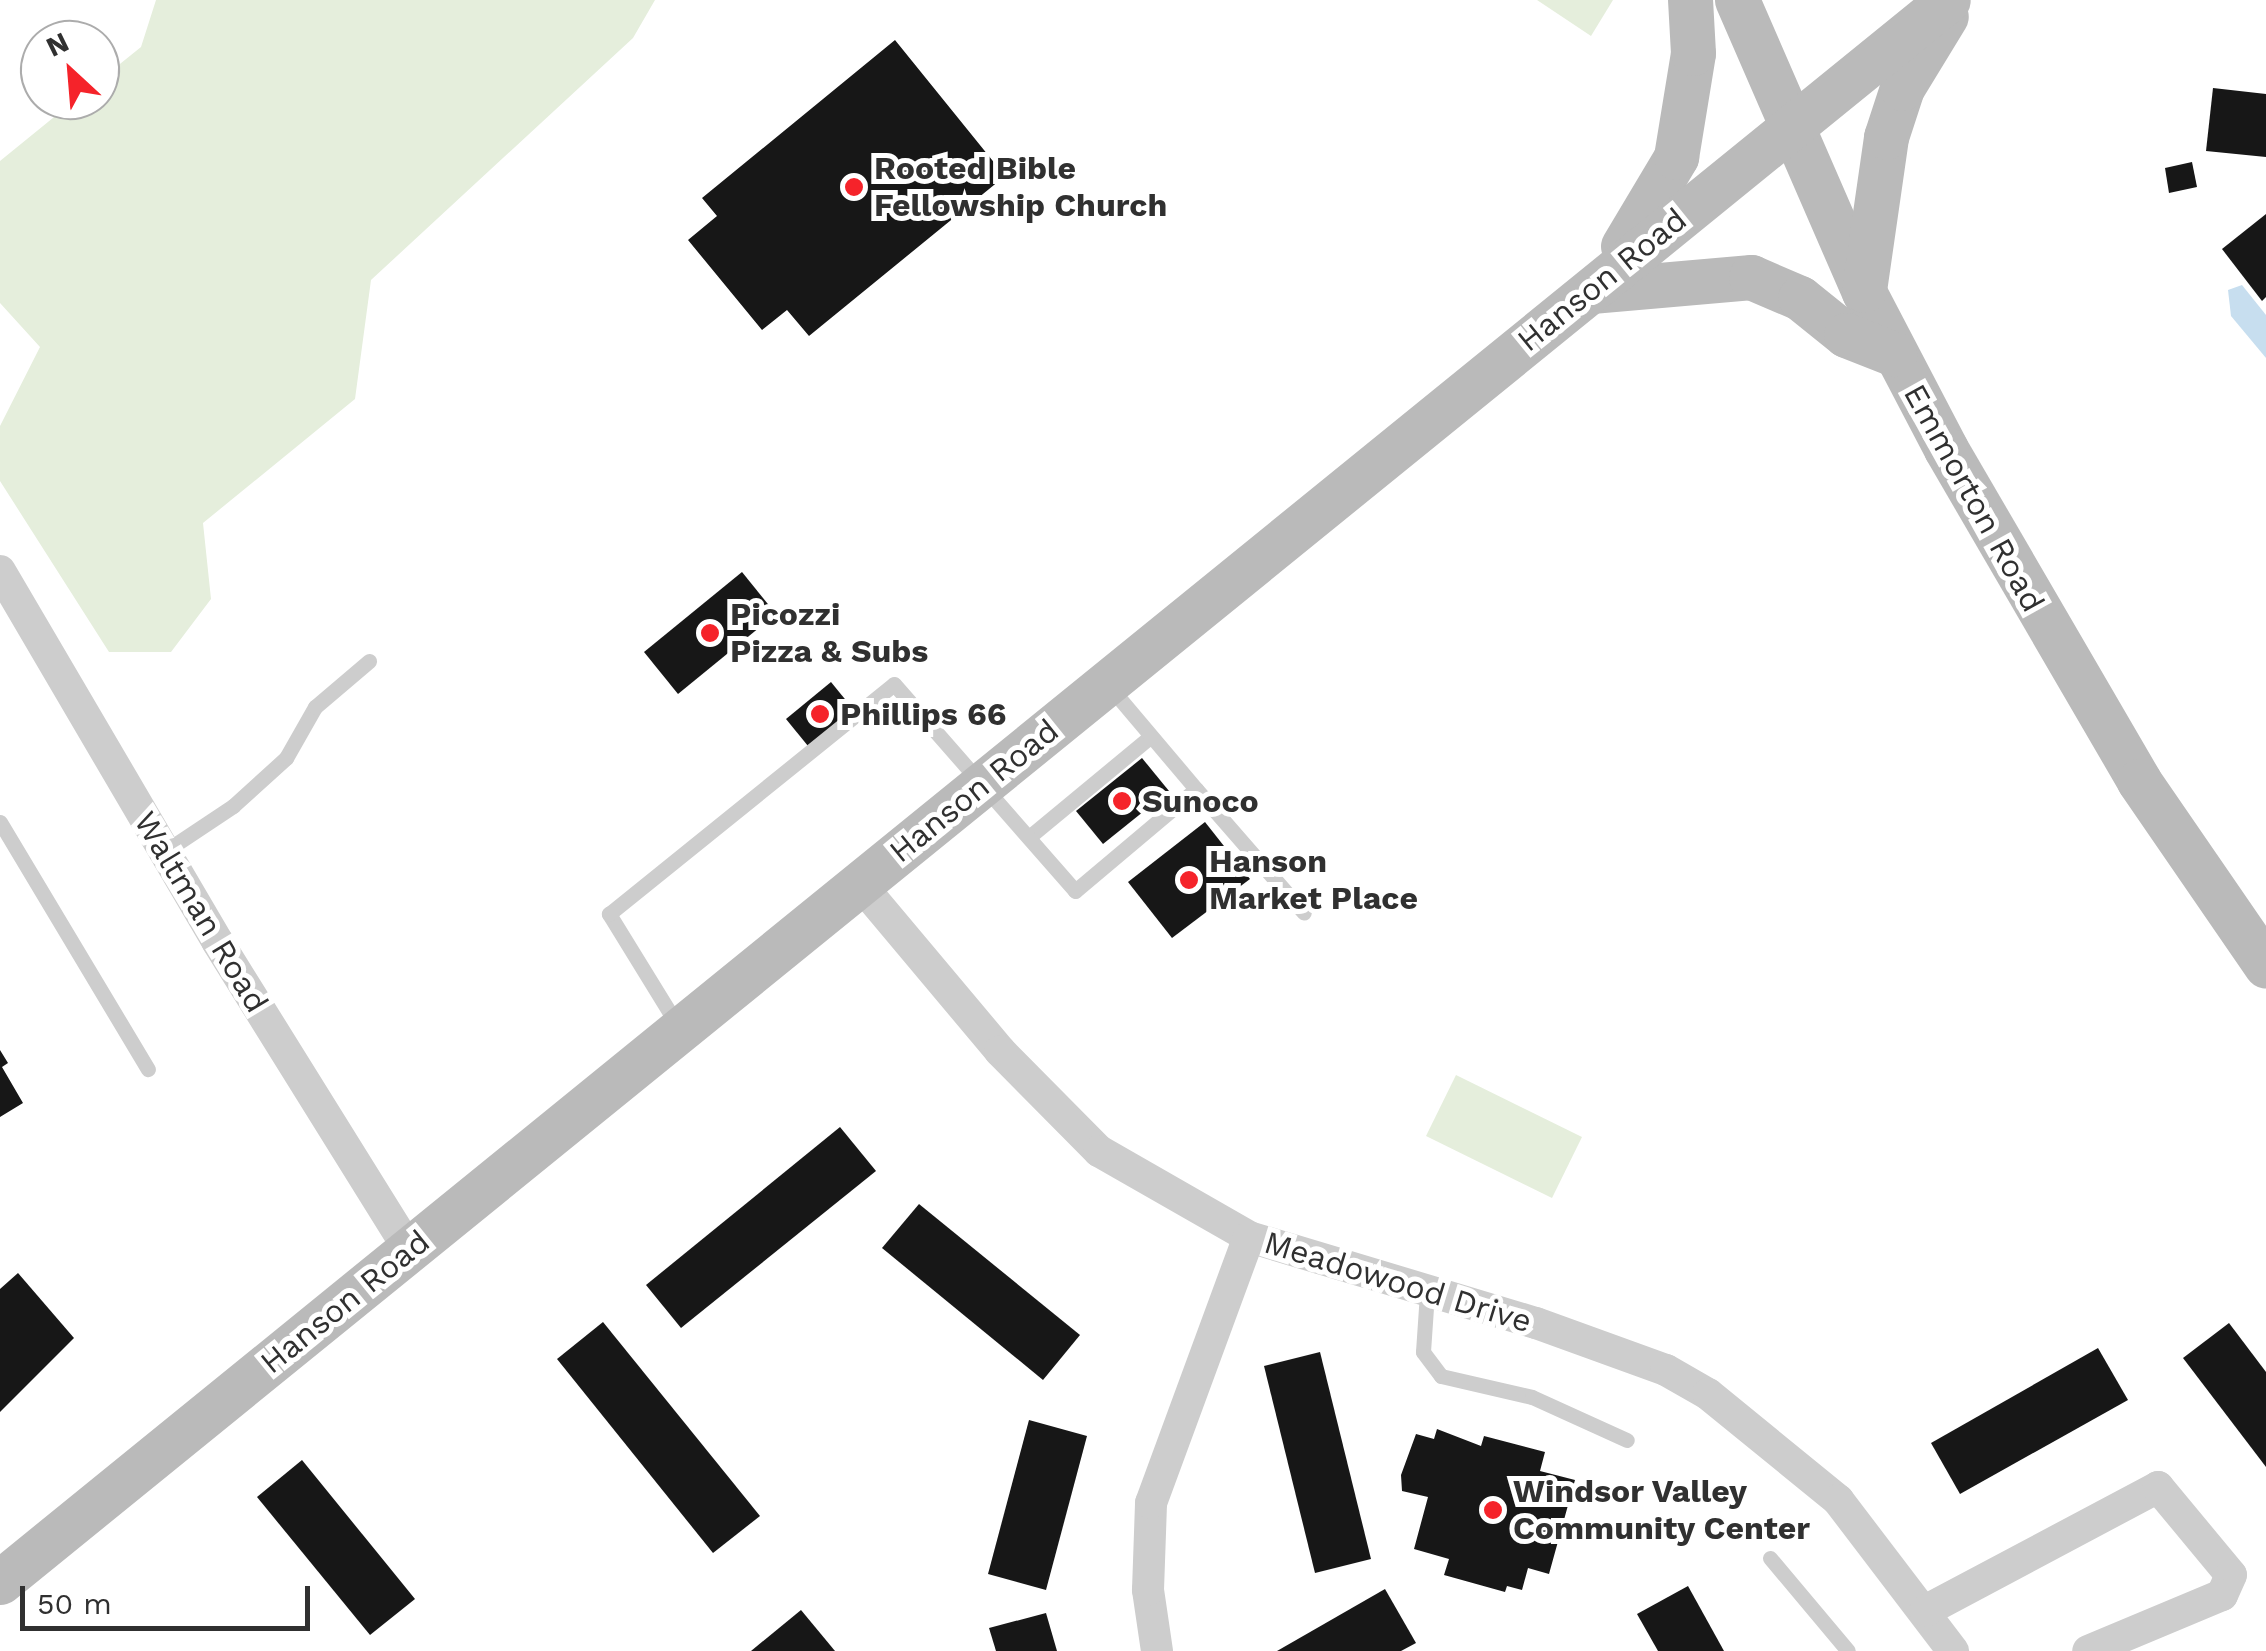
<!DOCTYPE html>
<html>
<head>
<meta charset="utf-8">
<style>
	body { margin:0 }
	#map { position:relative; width:2266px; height:1651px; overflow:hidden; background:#fff; font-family:"Work Sans",sans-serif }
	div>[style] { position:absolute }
	.green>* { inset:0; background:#e5eedc }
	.water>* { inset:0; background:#c7deef }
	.building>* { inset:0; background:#171717 }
	.lane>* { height:15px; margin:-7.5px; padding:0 7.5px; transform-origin:7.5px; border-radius:7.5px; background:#cdcdcd }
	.street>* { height:32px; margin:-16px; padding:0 16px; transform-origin:16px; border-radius:16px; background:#cdcdcd }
	.secondary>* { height:45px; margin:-22.5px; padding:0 22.5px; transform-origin:22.5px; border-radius:22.5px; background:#bababa }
	.dots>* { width:28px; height:28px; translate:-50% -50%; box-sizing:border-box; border:5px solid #fff; border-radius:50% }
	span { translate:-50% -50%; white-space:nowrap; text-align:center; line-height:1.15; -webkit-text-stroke:10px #fff; paint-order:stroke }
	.poi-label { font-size:32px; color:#303030; font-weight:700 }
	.left { translate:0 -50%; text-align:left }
	.street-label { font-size:32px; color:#303030 }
	.north { position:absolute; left:20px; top:20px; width:100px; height:100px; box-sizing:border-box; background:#fff; border:2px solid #acacac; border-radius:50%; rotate:334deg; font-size:28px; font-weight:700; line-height:40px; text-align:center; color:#303030 }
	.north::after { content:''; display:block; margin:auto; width:35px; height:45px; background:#f5232a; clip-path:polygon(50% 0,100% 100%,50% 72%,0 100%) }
	.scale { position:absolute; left:20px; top:1586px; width:290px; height:45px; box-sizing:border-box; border:5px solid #303030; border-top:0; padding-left:12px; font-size:30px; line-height:35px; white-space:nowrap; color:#303030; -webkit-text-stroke:8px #fff; paint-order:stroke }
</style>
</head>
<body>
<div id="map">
	<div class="green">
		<i style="clip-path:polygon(156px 0,655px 0,633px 38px,371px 280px,355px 399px,203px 523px,211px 599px,171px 652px,109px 652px,0 481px,0 426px,40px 347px,0 303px,0 161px,75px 100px,100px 100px,100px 80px,141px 47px)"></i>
		<i style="clip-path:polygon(1537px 0,1613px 0,1591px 36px)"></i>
		<i style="clip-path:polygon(1456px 1075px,1582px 1137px,1552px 1198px,1426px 1136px)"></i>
	</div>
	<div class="water">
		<i style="clip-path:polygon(2242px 285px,2266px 315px,2266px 358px,2231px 316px,2228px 290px)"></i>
	</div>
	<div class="building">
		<i style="clip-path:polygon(895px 40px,1005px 176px,809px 336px,787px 310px,762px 330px,688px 240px,717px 216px,702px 198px)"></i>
		<i style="clip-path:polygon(2213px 88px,2266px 94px,2266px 157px,2206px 151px)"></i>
		<i style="clip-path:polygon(2192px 162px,2197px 187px,2169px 193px,2165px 168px)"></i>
		<i style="clip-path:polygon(2266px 214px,2266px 297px,2262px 301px,2222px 249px)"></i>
		<i style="clip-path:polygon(742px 572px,776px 614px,678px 694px,644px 652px)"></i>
		<i style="clip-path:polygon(831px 682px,853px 709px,808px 746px,786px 719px)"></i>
		<i style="clip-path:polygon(1142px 758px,1169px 791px,1103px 844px,1076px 811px)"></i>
		<i style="clip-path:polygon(1205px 822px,1250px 879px,1172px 938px,1128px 882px)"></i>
		<i style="clip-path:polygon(0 1050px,8px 1063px,2px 1067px,23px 1103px,0 1117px)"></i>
		<i style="clip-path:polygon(840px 1127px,876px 1171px,681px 1328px,646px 1285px)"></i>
		<i style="clip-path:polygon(919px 1204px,1080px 1335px,1043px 1380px,882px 1248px)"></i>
		<i style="clip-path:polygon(18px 1273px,74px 1338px,0 1412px,0 1289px)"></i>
		<i style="clip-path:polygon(603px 1322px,760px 1516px,713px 1553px,557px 1359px)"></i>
		<i style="clip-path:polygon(2229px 1323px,2266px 1372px,2266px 1467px,2183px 1358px)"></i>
		<i style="clip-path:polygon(2098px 1348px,2128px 1400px,1960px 1494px,1931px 1443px)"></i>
		<i style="clip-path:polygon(1320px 1352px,1371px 1559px,1315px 1573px,1264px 1366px)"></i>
		<i style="clip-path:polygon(1029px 1420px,1087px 1436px,1046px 1590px,988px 1574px)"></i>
		<i style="clip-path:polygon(1437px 1429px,1481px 1446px,1484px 1436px,1545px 1452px,1540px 1471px,1575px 1480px,1549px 1574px,1528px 1568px,1522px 1590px,1507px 1586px,1505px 1592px,1444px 1575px,1449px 1559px,1414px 1549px,1428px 1497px,1402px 1491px,1401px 1475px,1416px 1434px,1434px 1439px)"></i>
		<i style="clip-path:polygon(302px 1460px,415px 1599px,370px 1635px,257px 1497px)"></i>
		<i style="clip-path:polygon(1688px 1586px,1724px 1651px,1658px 1651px,1637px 1614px)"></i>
		<i style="clip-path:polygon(1385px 1589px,1416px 1643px,1401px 1651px,1277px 1651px)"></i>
		<i style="clip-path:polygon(801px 1610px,835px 1651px,751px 1651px)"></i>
		<i style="clip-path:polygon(1046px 1613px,1057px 1651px,996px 1651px,989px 1628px)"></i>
	</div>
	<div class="lane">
		<i style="left:1196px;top:789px;width:164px;rotate:48.9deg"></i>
		<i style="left:0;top:822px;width:288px;rotate:59.1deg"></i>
		<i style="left:1029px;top:837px;width:158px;rotate:-39.6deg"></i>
		<i style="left:164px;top:852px;width:83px;rotate:-33.7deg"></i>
		<i style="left:233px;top:806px;width:72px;rotate:-42.2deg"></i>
		<i style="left:286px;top:758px;width:59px;rotate:-60.4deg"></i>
		<i style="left:315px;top:707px;width:71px;rotate:-40.4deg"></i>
		<i style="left:678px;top:1026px;width:132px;rotate:-121.6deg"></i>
		<i style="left:609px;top:914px;width:366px;rotate:-38.9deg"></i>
		<i style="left:894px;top:684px;width:275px;rotate:48.8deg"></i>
		<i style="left:1075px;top:891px;width:158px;rotate:-40.1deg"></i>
		<i style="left:1196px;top:789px;width:136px;rotate:-130.2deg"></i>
		<i style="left:1427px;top:1293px;width:59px;rotate:93.9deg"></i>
		<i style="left:1423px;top:1352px;width:30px;rotate:53deg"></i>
		<i style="left:1441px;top:1376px;width:93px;rotate:13deg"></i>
		<i style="left:1532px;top:1397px;width:104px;rotate:24.4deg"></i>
		<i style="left:1770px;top:1558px;width:121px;rotate:50deg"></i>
	</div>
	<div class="street">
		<i style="left:0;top:571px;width:429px;rotate:59.6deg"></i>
		<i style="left:217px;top:941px;width:364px;rotate:58.1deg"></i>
		<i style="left:860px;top:884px;width:218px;rotate:50deg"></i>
		<i style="left:1000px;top:1051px;width:141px;rotate:45.3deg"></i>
		<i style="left:1099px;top:1151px;width:173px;rotate:29.8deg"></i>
		<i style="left:1249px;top:1237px;width:300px;rotate:16.7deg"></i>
		<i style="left:1536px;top:1323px;width:138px;rotate:19.9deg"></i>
		<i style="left:1666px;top:1370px;width:48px;rotate:29.7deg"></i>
		<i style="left:1708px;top:1394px;width:168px;rotate:39.2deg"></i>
		<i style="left:1838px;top:1500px;width:190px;rotate:52.7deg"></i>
		<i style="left:1925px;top:1611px;width:264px;rotate:-28deg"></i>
		<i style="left:2158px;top:1487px;width:114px;rotate:50.3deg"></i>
		<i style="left:2231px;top:1575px;width:22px;rotate:114deg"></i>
		<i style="left:2222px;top:1595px;width:145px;rotate:157.3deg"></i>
		<i style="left:1157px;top:1651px;width:62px;rotate:-98.4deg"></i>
		<i style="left:1148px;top:1590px;width:87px;rotate:-88deg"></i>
		<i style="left:1151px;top:1503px;width:283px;rotate:-69.8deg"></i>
	</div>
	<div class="secondary">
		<i style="left:1737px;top:0;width:318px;rotate:66.5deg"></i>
		<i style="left:1864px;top:292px;width:177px;rotate:62.4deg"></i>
		<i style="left:1946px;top:449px;width:384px;rotate:59.8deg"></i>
		<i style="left:2139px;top:781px;width:224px;rotate:55.5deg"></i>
		<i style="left:1623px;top:246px;width:104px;rotate:-59.2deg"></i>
		<i style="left:1676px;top:157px;width:105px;rotate:-80.7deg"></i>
		<i style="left:1693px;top:53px;width:53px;rotate:-93.2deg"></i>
		<i style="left:1864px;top:290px;width:155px;rotate:-81.8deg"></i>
		<i style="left:1886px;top:137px;width:52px;rotate:-71.9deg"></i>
		<i style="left:1902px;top:88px;width:84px;rotate:-58.6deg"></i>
		<i style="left:1591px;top:291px;width:161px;rotate:-5deg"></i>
		<i style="left:1751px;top:277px;width:53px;rotate:23.2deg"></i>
		<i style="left:1800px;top:298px;width:59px;rotate:38.8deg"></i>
		<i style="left:1846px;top:335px;width:52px;rotate:21.6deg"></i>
		<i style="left:0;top:1582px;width:2509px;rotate:-39.08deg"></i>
	</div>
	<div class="dots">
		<i style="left:854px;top:187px;background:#f5232a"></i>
		<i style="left:710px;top:633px;background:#f5232a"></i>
		<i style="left:820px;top:714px;background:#f5232a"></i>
		<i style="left:1122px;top:801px;background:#f5232a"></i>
		<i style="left:1189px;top:880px;background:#f5232a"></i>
		<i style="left:1493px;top:1510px;background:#f5232a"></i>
	</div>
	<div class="poi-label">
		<span class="left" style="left:874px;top:187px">Rooted Bible<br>Fellowship Church</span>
		<span class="left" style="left:730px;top:633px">Picozzi<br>Pizza &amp; Subs</span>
		<span class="left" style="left:840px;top:714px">Phillips 66</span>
		<span class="left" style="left:1142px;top:801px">Sunoco</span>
		<span class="left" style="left:1209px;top:880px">Hanson<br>Market Place</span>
		<span class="left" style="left:1513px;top:1510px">Windsor Valley<br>Community Center</span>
	</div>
	<div class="street-label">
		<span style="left:1602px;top:280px;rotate:-39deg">Hanson Road</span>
		<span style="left:1974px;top:498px;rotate:61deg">Emmorton Road</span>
		<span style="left:974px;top:791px;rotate:-39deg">Hanson Road</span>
		<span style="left:201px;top:912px;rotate:59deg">Waltman Road</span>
		<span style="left:1398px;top:1282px;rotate:17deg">Meadowood Drive</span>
		<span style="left:345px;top:1302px;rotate:-39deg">Hanson Road</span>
	</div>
	<div class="north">N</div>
	<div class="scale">50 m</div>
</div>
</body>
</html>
